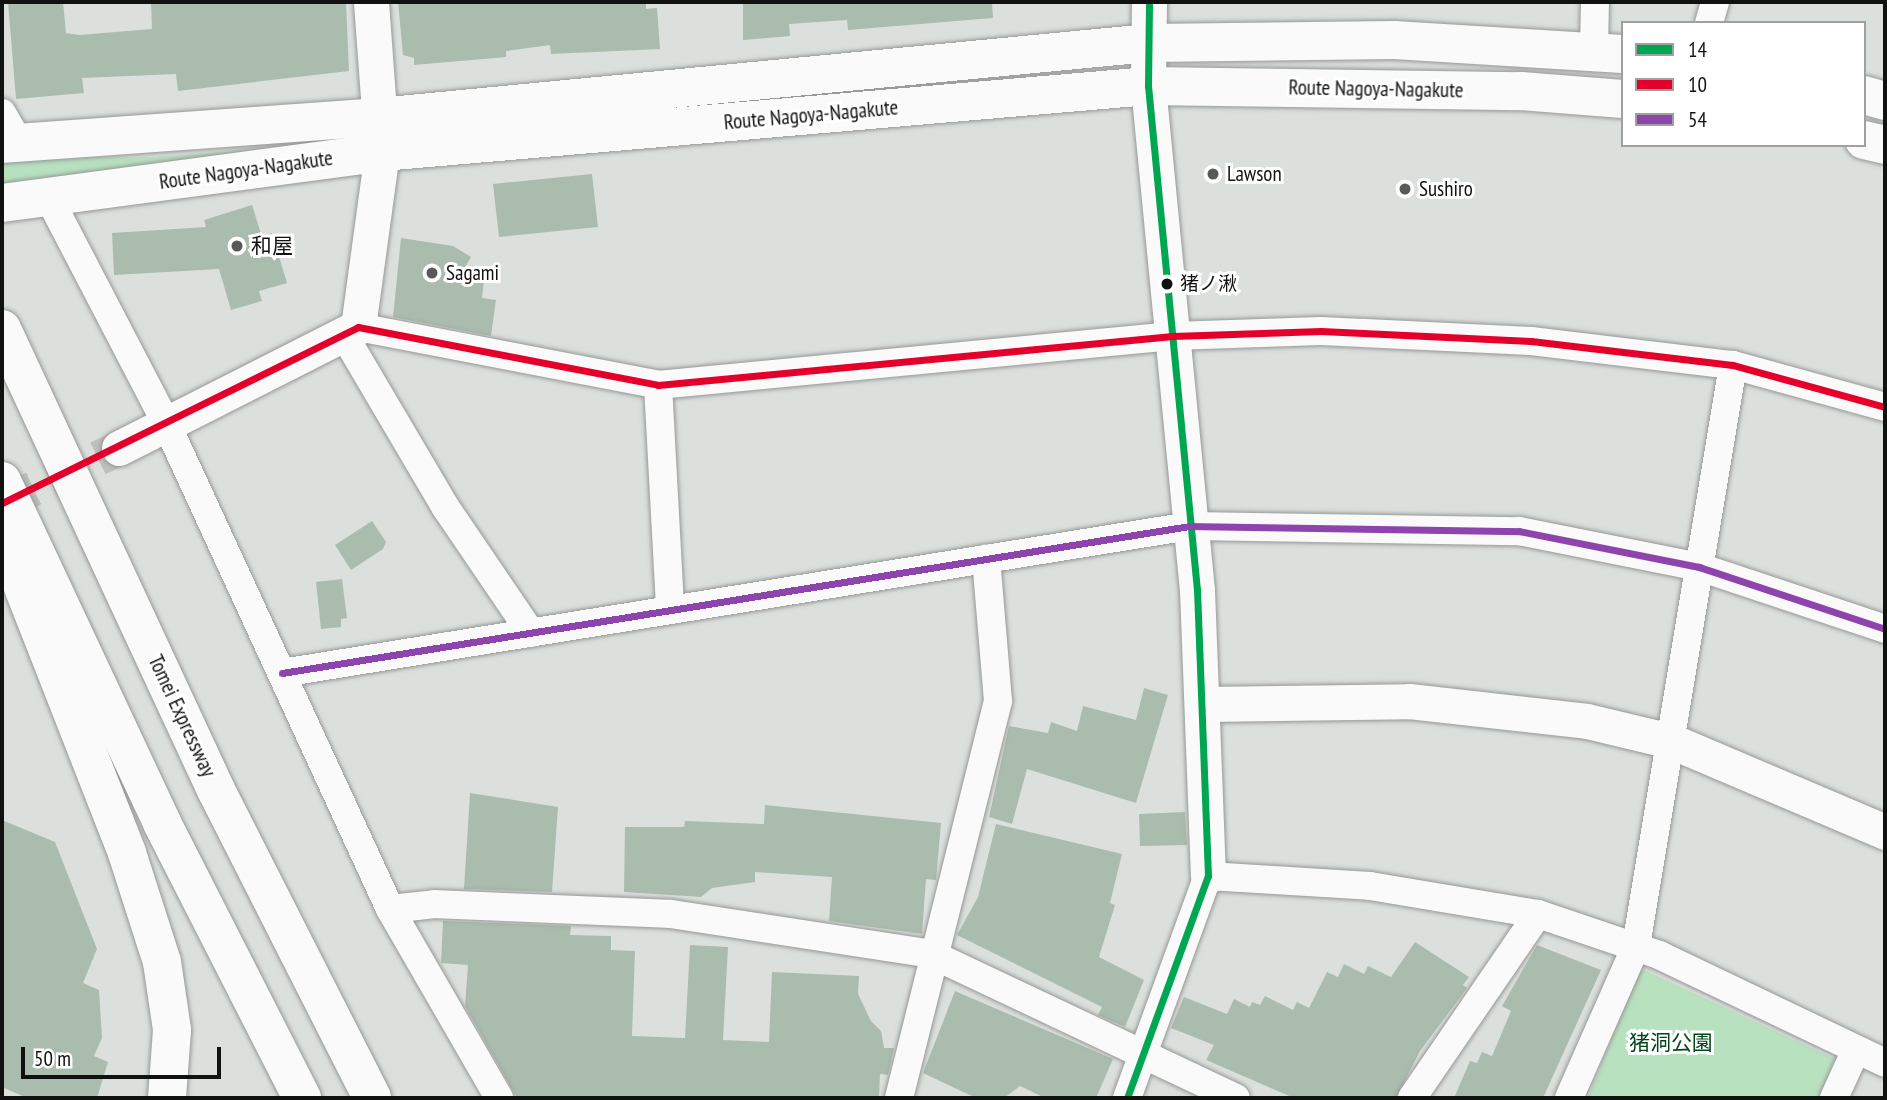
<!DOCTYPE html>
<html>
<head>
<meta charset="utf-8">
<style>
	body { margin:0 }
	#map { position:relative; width:1887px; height:1100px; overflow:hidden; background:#dce0dd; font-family:"PT Sans Narrow","Noto Sans JP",sans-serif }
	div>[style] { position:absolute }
	.green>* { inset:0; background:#b8e1c0 }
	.building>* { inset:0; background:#aabcae }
	.tertiary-tunnel>* { height:35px; margin-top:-17.5px; transform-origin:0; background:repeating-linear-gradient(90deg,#bdc1be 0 35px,transparent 0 53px) }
	.roads { filter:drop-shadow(0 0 2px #969896) drop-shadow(0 0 2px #969896) }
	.minor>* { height:28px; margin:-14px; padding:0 14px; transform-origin:14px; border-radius:14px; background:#fafafa }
	.tertiary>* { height:35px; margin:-17.5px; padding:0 17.5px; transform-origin:17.5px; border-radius:17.5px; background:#fafafa }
	.primary>* { height:38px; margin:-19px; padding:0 19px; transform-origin:19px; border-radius:19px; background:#fafafa }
	.motorway>* { height:38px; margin:-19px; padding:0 19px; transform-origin:19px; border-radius:19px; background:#fafafa }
	.bus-1>* { height:7px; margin:-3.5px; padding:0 3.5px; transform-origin:3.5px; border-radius:3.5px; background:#00a651 }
	.bus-2>* { height:7px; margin:-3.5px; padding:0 3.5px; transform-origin:3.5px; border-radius:3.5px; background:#e4002b }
	.bus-3>* { height:7px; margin:-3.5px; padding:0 3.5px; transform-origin:3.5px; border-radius:3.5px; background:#8e44ad }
	.dots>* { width:19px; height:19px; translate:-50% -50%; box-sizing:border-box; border:4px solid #fff; border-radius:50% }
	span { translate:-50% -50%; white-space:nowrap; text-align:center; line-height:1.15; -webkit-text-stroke:6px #fff; paint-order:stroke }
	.bus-label { font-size:19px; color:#101210 }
	.left { translate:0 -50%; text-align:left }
	.street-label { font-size:21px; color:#101210 }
	.poi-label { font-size:21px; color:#101210 }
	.park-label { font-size:21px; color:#02441b }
	.frame { position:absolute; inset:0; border:4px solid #101210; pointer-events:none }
	.legend { position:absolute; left:1621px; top:21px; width:245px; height:126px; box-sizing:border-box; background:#fff; border:2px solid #9fa09f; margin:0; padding:9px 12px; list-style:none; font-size:21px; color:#101210 }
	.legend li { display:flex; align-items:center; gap:14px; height:35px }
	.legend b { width:35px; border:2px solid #9fa09f }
	.scale { position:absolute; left:21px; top:1047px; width:200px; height:32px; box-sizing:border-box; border:4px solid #101210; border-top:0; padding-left:9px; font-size:21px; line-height:24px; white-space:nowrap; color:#101210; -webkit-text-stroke:5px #fff; paint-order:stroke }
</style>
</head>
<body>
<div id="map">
	<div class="green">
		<i style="clip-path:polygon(323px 145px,2px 191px,2px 158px,153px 157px)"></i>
		<i style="clip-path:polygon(1640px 968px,1835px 1059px,1819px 1098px,1588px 1098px)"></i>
	</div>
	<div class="building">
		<i style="clip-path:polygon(8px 2px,63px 2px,66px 33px,79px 35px,152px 29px,151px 2px,346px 2px,349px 71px,178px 91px,176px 74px,82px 78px,84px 93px,16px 99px)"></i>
		<i style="clip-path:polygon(398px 2px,646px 2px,646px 9px,657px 8px,660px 49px,551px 54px,550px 45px,506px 51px,506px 57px,414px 65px,414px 58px,403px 55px)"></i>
		<i style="clip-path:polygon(743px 2px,992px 2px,993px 18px,848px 30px,847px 20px,789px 24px,790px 36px,743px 40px)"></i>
		<i style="clip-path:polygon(592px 174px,598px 227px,499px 237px,493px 184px)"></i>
		<i style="clip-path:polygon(252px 205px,262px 237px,272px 233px,287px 283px,259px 291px,262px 301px,231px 310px,219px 269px,114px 275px,112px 233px,206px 227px,204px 220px)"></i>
		<i style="clip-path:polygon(401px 238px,453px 246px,471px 257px,459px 278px,484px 281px,482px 298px,496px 300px,491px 336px,393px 317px)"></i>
		<i style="clip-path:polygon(372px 521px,386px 542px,383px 549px,351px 570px,335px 545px)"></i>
		<i style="clip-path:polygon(342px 579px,347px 618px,341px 619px,341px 627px,321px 629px,316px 582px)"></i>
		<i style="clip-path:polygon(1144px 688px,1168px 695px,1136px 803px,1027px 769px,1012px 824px,989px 817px,1009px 726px,1048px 733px,1051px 722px,1077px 731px,1083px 706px,1136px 720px)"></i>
		<i style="clip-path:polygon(470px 793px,558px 807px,552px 892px,464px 889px)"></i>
		<i style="clip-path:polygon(765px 805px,941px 823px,936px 880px,926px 879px,922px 934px,829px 921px,832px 877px,755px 872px,755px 882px,712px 888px,701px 897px,624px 892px,625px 827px,684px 827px,685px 821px,764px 824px)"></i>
		<i style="clip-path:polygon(1185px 812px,1187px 845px,1140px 846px,1139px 814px)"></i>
		<i style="clip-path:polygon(2px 820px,55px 842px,97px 949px,83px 983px,99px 990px,102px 1038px,94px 1056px,108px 1062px,97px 1098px,27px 1098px,2px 1087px)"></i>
		<i style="clip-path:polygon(996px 824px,1122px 854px,1110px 903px,1115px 905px,1099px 957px,1144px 980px,1125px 1027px,1098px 1015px,1102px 1007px,957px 935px,978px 897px)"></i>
		<i style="clip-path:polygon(443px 921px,571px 926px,570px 935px,611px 936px,611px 950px,635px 951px,632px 1036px,685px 1038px,690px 945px,728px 947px,723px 1040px,769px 1042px,772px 972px,859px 976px,858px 994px,871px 1021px,881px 1031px,884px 1048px,894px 1048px,888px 1075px,880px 1074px,879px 1098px,517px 1098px,465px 1006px,468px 965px,441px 963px)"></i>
		<i style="clip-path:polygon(1415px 942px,1469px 977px,1463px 985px,1467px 988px,1420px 1051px,1396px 1098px,1294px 1098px,1206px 1060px,1214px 1045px,1171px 1028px,1184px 997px,1227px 1014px,1234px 999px,1250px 1007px,1252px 1002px,1260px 1005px,1265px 996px,1293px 1010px,1297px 1002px,1309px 1008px,1327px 972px,1338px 977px,1344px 964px,1364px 974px,1368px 966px,1391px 977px)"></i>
		<i style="clip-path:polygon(1537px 945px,1601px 970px,1543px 1098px,1454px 1098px,1470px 1061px,1477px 1063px,1482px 1052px,1492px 1056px,1511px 1011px,1502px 1006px)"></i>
		<i style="clip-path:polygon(955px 991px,1113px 1059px,1096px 1098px,1045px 1098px,1020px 1086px,1004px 1098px,976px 1098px,923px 1073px)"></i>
	</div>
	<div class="tertiary-tunnel">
		<i style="left:2px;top:503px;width:129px;rotate:-25.2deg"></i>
	</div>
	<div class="roads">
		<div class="minor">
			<i style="left:1709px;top:23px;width:22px;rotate:-74deg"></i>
			<i style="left:1594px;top:52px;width:50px;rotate:-88.9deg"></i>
			<i style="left:2px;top:113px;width:34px;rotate:60deg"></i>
			<i style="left:49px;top:198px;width:256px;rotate:62.5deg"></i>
			<i style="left:167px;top:425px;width:533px;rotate:65.26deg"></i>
			<i style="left:390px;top:909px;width:218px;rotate:60deg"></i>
			<i style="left:358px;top:327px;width:306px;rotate:10.9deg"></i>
			<i style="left:658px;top:385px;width:517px;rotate:-5.44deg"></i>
			<i style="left:1173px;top:336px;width:148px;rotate:-1.9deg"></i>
			<i style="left:1321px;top:331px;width:210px;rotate:2.7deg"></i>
			<i style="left:1531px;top:341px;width:203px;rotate:6.8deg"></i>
			<i style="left:1733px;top:365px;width:158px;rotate:15.4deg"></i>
			<i style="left:344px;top:335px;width:201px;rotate:59.5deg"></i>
			<i style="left:446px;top:508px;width:151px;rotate:55.8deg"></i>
			<i style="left:658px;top:385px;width:225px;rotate:86.9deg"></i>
			<i style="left:282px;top:673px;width:920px;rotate:-9.2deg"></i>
			<i style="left:1190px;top:526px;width:329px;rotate:0.9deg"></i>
			<i style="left:1519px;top:531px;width:184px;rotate:11.3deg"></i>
			<i style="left:1699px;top:567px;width:196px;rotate:18.4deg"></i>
			<i style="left:390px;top:909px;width:45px;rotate:-6.3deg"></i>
			<i style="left:435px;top:904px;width:236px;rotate:2.4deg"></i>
			<i style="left:671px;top:914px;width:263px;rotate:8.7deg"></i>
			<i style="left:931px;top:954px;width:337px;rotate:25.3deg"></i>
			<i style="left:899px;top:1098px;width:409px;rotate:-76deg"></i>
			<i style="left:998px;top:701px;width:143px;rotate:-94.8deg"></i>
			<i style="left:1127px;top:1098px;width:236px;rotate:-70deg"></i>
			<i style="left:1208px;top:876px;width:162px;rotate:3.5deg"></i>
			<i style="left:1370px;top:886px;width:170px;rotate:9.5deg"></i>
			<i style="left:1538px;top:914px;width:128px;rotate:18.7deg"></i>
			<i style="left:1659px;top:955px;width:250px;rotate:25.5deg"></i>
			<i style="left:1412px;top:1098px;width:223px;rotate:-55.6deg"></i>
			<i style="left:1569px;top:1098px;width:166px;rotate:-66.2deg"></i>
			<i style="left:1636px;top:946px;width:589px;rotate:-80.52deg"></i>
			<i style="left:1834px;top:1098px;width:51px;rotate:-65.5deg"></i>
		</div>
		<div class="tertiary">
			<i style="left:1149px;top:2px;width:84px;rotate:90.7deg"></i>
			<i style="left:1148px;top:86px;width:506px;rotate:84.45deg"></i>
			<i style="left:1197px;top:590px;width:286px;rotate:87.8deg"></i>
			<i style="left:119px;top:448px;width:268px;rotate:-26.9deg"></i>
			<i style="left:358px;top:327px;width:177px;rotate:-82.2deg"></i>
			<i style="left:382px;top:152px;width:150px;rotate:-94.2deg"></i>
			<i style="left:1204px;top:704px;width:205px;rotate:-0.8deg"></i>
			<i style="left:1409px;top:701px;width:179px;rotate:6.4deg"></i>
			<i style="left:1587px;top:721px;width:86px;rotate:13.4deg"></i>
			<i style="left:1671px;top:741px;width:233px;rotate:23deg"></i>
		</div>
		<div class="primary">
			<i style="left:1864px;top:95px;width:22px;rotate:16deg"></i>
			<i style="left:1864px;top:140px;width:22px;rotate:13deg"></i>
			<i style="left:2px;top:144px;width:378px;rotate:-4.1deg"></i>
			<i style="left:379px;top:117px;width:774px;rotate:-5.49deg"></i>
			<i style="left:1149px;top:43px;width:245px;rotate:-0.7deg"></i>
			<i style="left:1394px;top:40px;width:229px;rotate:3.5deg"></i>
			<i style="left:2px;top:203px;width:383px;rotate:-7.6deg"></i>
			<i style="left:382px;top:152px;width:769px;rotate:-4.92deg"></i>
			<i style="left:1148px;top:86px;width:373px;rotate:0.8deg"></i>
			<i style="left:1521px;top:91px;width:102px;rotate:4.5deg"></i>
		</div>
		<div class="motorway">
			<i style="left:2px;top:329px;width:508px;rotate:65.1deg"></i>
			<i style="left:216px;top:790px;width:345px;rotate:63.1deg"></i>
			<i style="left:2px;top:481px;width:378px;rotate:64.9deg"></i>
			<i style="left:162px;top:823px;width:309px;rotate:63deg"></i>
			<i style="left:8px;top:549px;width:326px;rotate:68.6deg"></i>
			<i style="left:127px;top:853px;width:114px;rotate:72.2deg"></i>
			<i style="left:162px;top:962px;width:69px;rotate:81.6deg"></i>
			<i style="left:172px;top:1030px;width:68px;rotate:94.2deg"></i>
		</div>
	</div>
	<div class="bus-1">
		<i style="left:1127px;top:1098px;width:236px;rotate:-70deg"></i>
		<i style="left:1208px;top:876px;width:286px;rotate:-92.2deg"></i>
		<i style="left:1197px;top:590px;width:506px;rotate:-95.55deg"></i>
		<i style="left:1148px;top:86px;width:84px;rotate:-89.3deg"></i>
	</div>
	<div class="bus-2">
		<i style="left:2px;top:503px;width:397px;rotate:-26.3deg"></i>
		<i style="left:358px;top:327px;width:306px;rotate:10.9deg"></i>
		<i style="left:658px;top:385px;width:517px;rotate:-5.44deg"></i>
		<i style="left:1173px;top:336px;width:148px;rotate:-1.9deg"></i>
		<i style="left:1321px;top:331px;width:210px;rotate:2.7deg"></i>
		<i style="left:1531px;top:341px;width:203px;rotate:6.8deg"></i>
		<i style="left:1733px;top:365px;width:158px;rotate:15.4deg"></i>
	</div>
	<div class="bus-3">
		<i style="left:282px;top:673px;width:920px;rotate:-9.2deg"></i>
		<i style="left:1190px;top:526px;width:329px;rotate:0.9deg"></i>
		<i style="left:1519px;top:531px;width:184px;rotate:11.3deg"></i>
		<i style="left:1699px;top:567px;width:196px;rotate:18.4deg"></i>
	</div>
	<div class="dots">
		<i style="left:1213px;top:174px;background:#575a58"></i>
		<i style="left:1405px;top:189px;background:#575a58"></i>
		<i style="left:237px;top:246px;background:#575a58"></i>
		<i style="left:432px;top:273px;background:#575a58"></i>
		<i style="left:1167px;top:284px;background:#101210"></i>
	</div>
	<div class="bus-label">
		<span class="left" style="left:1180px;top:284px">猪ノ湫</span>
	</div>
	<div class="street-label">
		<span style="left:1376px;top:89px;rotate:1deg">Route Nagoya-Nagakute</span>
		<span style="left:811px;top:115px;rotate:-5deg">Route Nagoya-Nagakute</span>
		<span style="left:246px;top:170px;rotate:-8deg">Route Nagoya-Nagakute</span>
		<span style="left:182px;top:716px;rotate:65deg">Tomei Expressway</span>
	</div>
	<div class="poi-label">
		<span class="left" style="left:1227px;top:174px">Lawson</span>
		<span class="left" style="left:1419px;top:189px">Sushiro</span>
		<span class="left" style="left:251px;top:246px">和屋</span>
		<span class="left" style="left:446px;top:273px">Sagami</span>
	</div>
	<div class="park-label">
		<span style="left:1671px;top:1043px">猪洞公園</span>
	</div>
	<div class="frame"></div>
	<ul class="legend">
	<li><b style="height:9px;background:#00a651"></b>14</li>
	<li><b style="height:9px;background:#e4002b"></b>10</li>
	<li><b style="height:9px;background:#8e44ad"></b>54</li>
	</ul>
	<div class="scale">50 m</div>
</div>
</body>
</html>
